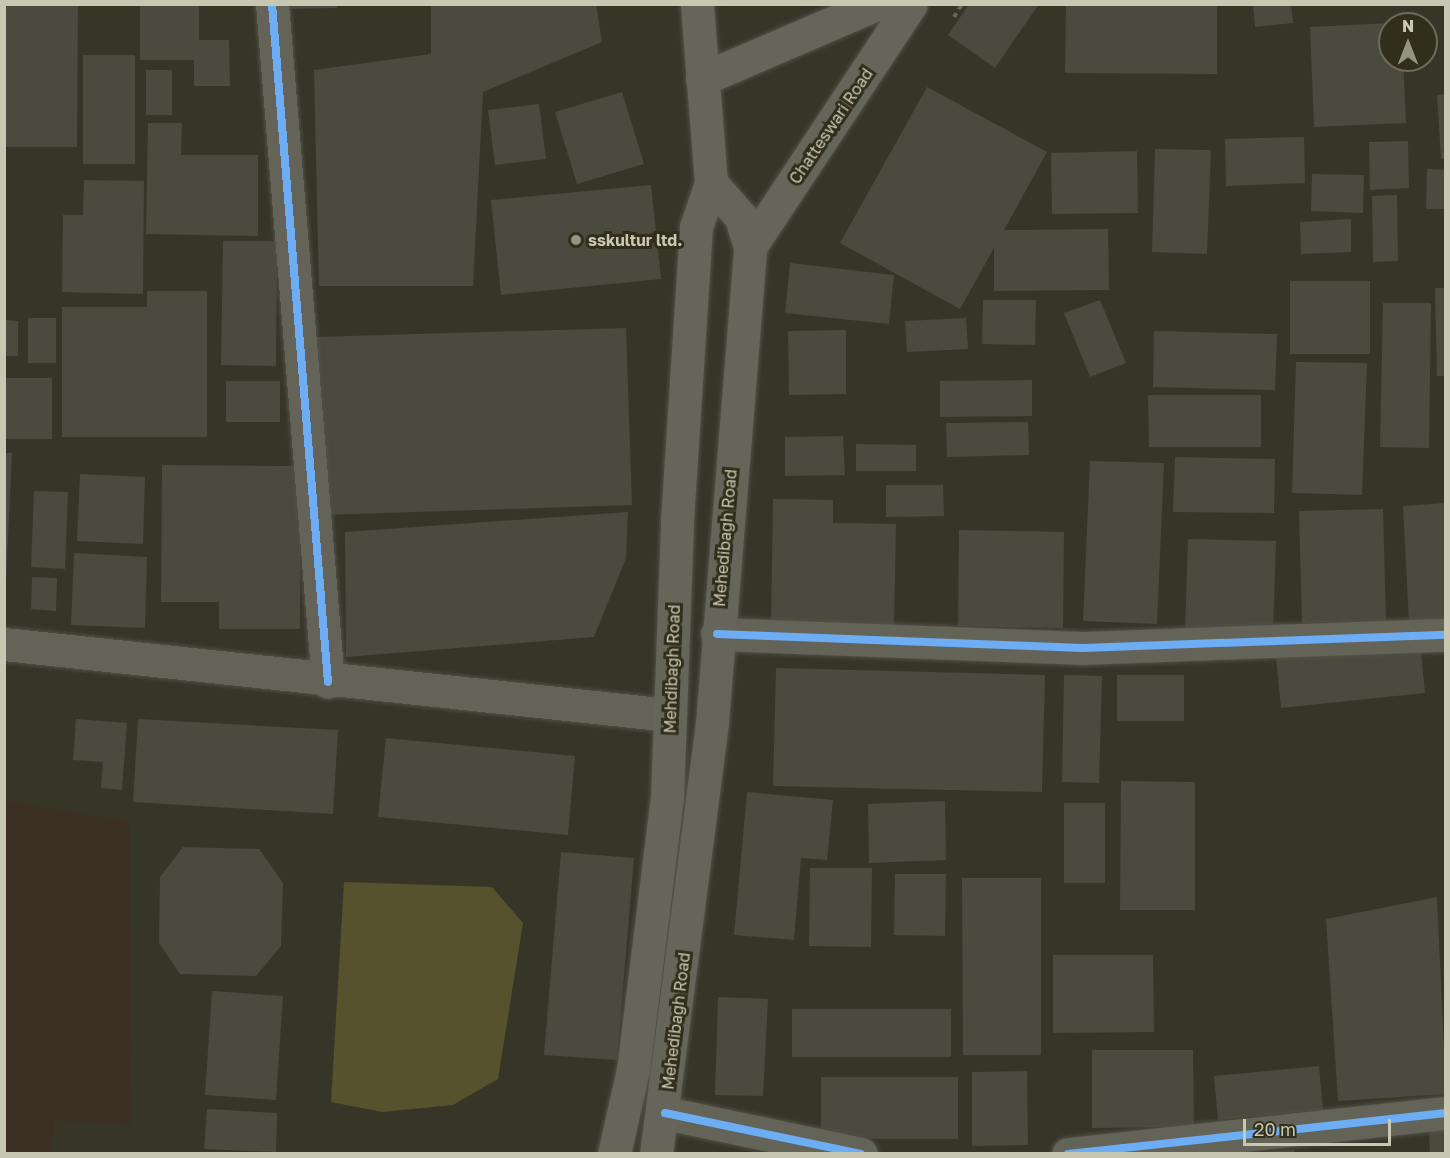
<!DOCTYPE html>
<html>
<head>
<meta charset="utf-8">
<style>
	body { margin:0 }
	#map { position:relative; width:1450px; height:1158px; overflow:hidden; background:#363528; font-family:"Golos Text",sans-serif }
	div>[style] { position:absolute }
	.green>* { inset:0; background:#3c3025 }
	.water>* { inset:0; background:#56522d }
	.building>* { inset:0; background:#4b4a3e }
	.path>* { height:4px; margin-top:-2px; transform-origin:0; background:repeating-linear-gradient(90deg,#68665b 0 4.5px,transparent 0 9px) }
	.roads { filter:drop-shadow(0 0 2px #515047) drop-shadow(0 0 2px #515047) }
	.minor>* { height:33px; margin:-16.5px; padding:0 16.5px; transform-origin:16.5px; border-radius:16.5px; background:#646358 }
	.major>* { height:33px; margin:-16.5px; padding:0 16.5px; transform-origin:16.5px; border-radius:16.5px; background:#66655a }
	.cycleway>* { height:8px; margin:-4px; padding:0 4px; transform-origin:4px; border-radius:4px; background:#6dadf4 }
	.dots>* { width:16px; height:16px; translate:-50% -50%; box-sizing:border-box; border:3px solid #312f1c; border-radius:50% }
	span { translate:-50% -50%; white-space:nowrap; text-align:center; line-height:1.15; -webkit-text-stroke:6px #312f1c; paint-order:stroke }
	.street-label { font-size:16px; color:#c8c7b2 }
	.poi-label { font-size:16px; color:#c8c7b2; font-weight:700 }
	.left { translate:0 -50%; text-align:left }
	.frame { position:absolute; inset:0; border:6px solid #c8c7b2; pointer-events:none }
	.north { position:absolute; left:1378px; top:12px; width:60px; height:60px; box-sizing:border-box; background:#312f1c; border:2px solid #6d6c58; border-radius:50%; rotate:0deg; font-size:16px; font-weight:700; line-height:24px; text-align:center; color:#c8c7b2 }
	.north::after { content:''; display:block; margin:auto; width:21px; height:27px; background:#959482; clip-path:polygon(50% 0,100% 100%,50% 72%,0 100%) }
	.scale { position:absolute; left:1243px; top:1119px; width:148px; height:27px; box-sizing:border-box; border:3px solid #c8c7b2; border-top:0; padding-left:8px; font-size:18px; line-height:21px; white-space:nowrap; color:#c8c7b2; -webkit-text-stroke:4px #312f1c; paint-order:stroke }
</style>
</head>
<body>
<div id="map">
	<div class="green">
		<i style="clip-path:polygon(5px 801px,130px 822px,131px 1125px,55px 1120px,50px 1153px,5px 1153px)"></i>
	</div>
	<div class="water">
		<i style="clip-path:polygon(344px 882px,492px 887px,523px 923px,498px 1079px,453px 1105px,382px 1112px,331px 1102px)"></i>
	</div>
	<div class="building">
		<i style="clip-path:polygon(4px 4px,78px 4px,77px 147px,4px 147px)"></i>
		<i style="clip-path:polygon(140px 4px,199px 4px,199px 40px,229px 40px,230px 86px,194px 86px,194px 60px,140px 60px)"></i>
		<i style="clip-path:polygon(282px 4px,337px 4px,337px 8px,282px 9px)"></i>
		<i style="clip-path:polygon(596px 4px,602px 42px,483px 92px,473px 286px,319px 286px,314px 70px,431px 54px,431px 6px)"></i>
		<i style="clip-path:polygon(969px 4px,1039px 4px,995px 68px,948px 35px)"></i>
		<i style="clip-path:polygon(1066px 4px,1217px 4px,1217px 74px,1065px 73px)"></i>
		<i style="clip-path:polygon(1253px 4px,1291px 4px,1293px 23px,1255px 27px)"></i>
		<i style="clip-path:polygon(1390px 23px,1390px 60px,1403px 60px,1406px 123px,1314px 127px,1310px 27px)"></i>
		<i style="clip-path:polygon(83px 55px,135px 55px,135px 164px,83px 164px)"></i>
		<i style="clip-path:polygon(146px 70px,172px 70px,172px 115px,146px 115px)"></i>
		<i style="clip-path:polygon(927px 87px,1047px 152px,1004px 230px,1108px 229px,1109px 290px,994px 291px,994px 248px,960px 309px,840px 243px)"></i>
		<i style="clip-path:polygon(622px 92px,644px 164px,577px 184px,555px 112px)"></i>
		<i style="clip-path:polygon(1446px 94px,1446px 158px,1441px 159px,1437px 95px)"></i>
		<i style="clip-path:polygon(539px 104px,546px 159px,495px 165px,488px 110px)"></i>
		<i style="clip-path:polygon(148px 123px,182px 123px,181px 155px,258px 155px,258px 236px,146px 234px)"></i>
		<i style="clip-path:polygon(1304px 137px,1305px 183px,1226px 186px,1225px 139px)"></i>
		<i style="clip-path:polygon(1408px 141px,1409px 188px,1370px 190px,1369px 142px)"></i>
		<i style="clip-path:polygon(1155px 149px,1211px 150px,1207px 254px,1152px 252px)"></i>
		<i style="clip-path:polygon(1137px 151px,1138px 213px,1052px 214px,1051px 153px)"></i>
		<i style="clip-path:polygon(1427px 169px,1446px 170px,1446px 209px,1426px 209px)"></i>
		<i style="clip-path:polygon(1312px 174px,1364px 175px,1363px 213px,1311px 211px)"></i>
		<i style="clip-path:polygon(84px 180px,144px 181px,143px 294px,62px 292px,63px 215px,83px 215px)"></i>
		<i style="clip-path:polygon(651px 185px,661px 279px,501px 295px,491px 200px)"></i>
		<i style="clip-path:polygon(1397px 195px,1398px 261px,1373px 262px,1372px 196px)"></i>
		<i style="clip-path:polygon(1351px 219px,1351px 252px,1301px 254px,1300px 222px)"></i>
		<i style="clip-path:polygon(223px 241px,277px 241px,276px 366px,221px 365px)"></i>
		<i style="clip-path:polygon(790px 263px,894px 275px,889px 324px,785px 313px)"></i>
		<i style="clip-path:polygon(1290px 281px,1370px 281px,1370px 354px,1290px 354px)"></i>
		<i style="clip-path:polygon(1435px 288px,1446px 288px,1446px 376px,1437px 376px)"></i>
		<i style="clip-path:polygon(147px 291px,207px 291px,207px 437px,62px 437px,62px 307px,147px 307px)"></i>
		<i style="clip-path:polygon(983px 300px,1036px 300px,1035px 345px,982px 344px)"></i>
		<i style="clip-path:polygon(1100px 300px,1126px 363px,1090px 377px,1064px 313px)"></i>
		<i style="clip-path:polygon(1383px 303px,1431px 303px,1429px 448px,1380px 447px)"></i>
		<i style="clip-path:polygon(28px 318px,56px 318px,56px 363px,28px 363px)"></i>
		<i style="clip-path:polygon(966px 318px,968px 349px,907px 352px,905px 321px)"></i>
		<i style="clip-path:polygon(4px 320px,18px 321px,18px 356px,4px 356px)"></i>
		<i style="clip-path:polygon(626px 328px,632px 505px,322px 515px,316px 337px)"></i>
		<i style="clip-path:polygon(846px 330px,846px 394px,789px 395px,788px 331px)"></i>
		<i style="clip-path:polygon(1154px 331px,1277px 334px,1275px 390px,1153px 387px)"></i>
		<i style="clip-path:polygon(1296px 362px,1367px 363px,1362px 495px,1292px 493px)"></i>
		<i style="clip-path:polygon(4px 378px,52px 378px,52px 439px,4px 439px)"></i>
		<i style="clip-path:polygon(1032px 380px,1032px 416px,940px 417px,940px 381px)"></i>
		<i style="clip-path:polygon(226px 381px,280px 381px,280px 422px,226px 422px)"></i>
		<i style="clip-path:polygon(1148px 395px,1261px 395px,1261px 447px,1149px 447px)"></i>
		<i style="clip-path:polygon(1028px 422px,1029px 455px,947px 457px,946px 423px)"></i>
		<i style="clip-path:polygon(843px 436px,845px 475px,785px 476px,785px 437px)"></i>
		<i style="clip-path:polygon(856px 444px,916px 445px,916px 471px,856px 471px)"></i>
		<i style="clip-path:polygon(4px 453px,12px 453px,6px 582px,4px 582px)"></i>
		<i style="clip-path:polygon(1175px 457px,1275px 459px,1274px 513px,1173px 512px)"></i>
		<i style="clip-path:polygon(1090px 461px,1164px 463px,1157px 624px,1083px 621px)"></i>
		<i style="clip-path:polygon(162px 465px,300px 466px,300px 629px,219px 629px,219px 602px,161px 602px)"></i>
		<i style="clip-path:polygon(80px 474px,145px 477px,143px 544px,77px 541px)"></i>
		<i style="clip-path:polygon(886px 485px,943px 485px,944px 516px,886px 517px)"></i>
		<i style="clip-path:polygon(34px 491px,68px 492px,65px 569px,31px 567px)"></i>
		<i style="clip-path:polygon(773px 499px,833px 500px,833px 523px,896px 524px,894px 627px,771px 625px)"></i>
		<i style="clip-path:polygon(1446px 503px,1446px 620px,1409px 622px,1403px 506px)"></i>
		<i style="clip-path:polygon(1383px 509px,1386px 621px,1302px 623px,1299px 511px)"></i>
		<i style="clip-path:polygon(628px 512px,626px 558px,594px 637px,346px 657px,345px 532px)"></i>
		<i style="clip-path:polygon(959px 530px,1064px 532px,1063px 628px,958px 626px)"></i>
		<i style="clip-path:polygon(1188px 539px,1276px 541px,1273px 634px,1185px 631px)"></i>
		<i style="clip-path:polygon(74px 553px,147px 557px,145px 628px,71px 625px)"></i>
		<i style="clip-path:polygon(32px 577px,57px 578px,56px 611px,31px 609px)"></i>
		<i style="clip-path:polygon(1420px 642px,1425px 693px,1281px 708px,1276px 657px)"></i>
		<i style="clip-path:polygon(776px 668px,1045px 675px,1042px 792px,773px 786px)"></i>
		<i style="clip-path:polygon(1064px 675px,1102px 676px,1099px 783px,1062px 782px)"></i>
		<i style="clip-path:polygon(1117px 675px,1184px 675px,1184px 721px,1117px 721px)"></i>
		<i style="clip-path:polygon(76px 719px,127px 723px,122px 790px,101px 788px,103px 762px,73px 760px)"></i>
		<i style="clip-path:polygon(138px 719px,338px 730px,333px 814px,133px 802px)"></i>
		<i style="clip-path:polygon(386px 738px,575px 756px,568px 835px,378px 817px)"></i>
		<i style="clip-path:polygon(1121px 781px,1195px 782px,1195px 910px,1120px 910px)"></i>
		<i style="clip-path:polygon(747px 792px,833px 800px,827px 860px,801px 858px,794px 940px,734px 935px)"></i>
		<i style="clip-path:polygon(945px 801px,946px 860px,869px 863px,868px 804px)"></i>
		<i style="clip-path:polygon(1064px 803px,1105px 803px,1105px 883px,1064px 883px)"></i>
		<i style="clip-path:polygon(183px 847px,259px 849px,283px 883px,281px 946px,256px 976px,180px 974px,159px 943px,160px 877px)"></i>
		<i style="clip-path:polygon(561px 852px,634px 858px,617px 1060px,544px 1055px)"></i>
		<i style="clip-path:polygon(810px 868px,872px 868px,871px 947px,809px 946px)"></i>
		<i style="clip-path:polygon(895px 874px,946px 874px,945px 936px,894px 935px)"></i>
		<i style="clip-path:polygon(962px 878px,1041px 878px,1041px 1055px,963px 1055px)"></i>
		<i style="clip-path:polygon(1437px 897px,1446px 1094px,1338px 1101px,1326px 919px)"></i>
		<i style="clip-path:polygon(1053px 955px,1153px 955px,1154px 1032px,1053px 1033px)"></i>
		<i style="clip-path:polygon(212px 991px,283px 996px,276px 1100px,205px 1095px)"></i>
		<i style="clip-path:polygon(718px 997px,768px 999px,763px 1096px,715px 1095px)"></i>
		<i style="clip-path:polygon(792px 1009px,951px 1009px,951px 1057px,792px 1057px)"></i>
		<i style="clip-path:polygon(1092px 1050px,1193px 1050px,1194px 1127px,1092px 1128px)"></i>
		<i style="clip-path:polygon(1319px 1066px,1323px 1110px,1218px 1120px,1214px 1076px)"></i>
		<i style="clip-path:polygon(1027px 1071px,1028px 1145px,972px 1146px,972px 1072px)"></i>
		<i style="clip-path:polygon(821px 1077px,958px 1077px,958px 1139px,821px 1139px)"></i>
		<i style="clip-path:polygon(207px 1109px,277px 1113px,276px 1152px,204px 1149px)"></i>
		<i style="clip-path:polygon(1429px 1131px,1446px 1131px,1446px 1154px,1430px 1154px)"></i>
		<i style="clip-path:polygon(1294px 1150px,1294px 1154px,1264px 1154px,1264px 1152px)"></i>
	</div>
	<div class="path">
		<i style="left:954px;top:17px;width:15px;rotate:-58deg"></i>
	</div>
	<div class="roads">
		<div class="minor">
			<i style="left:272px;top:4px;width:680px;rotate:85.28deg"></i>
			<i style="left:717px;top:634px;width:366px;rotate:2.2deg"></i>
			<i style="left:1083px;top:648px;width:363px;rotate:-2.1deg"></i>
			<i style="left:4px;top:644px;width:670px;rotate:6.09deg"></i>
			<i style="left:665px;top:1113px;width:200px;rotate:11.8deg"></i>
			<i style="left:1068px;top:1154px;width:380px;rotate:-6.2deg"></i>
		</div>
		<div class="major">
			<i style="left:702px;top:79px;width:189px;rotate:-23.3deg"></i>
			<i style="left:750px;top:247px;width:291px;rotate:-56.5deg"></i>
			<i style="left:614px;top:1154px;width:86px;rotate:-77.3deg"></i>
			<i style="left:633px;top:1070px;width:274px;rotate:-82.9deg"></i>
			<i style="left:667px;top:798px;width:277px;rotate:-87.9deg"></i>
			<i style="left:677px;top:521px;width:295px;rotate:-86.3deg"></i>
			<i style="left:696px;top:227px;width:46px;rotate:-71.2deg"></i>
			<i style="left:656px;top:1154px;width:435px;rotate:-82.6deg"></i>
			<i style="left:712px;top:723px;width:478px;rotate:-85.4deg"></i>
			<i style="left:750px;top:247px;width:31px;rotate:-107deg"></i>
			<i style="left:741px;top:217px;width:45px;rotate:-131.4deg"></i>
			<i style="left:711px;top:183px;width:180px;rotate:-94.5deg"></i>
		</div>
	</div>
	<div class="cycleway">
		<i style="left:272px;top:4px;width:680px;rotate:85.28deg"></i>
		<i style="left:717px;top:634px;width:366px;rotate:2.2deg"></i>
		<i style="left:1083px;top:648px;width:363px;rotate:-2.1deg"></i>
		<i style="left:665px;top:1113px;width:200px;rotate:11.8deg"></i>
		<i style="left:1068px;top:1154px;width:380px;rotate:-6.2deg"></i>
	</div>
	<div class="dots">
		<i style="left:576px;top:240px;background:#959482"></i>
	</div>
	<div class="street-label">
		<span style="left:831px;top:126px;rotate:-56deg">Chatteswari Road</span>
		<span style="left:725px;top:538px;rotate:-85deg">Mehedibagh Road</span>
		<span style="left:672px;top:669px;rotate:-88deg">Mehdibagh Road</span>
		<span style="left:676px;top:1021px;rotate:-83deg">Mehedibagh Road</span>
	</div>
	<div class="poi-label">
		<span class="left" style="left:588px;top:240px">sskultur ltd.</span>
	</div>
	<div class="frame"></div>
	<div class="north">N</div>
	<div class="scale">20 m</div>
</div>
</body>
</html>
